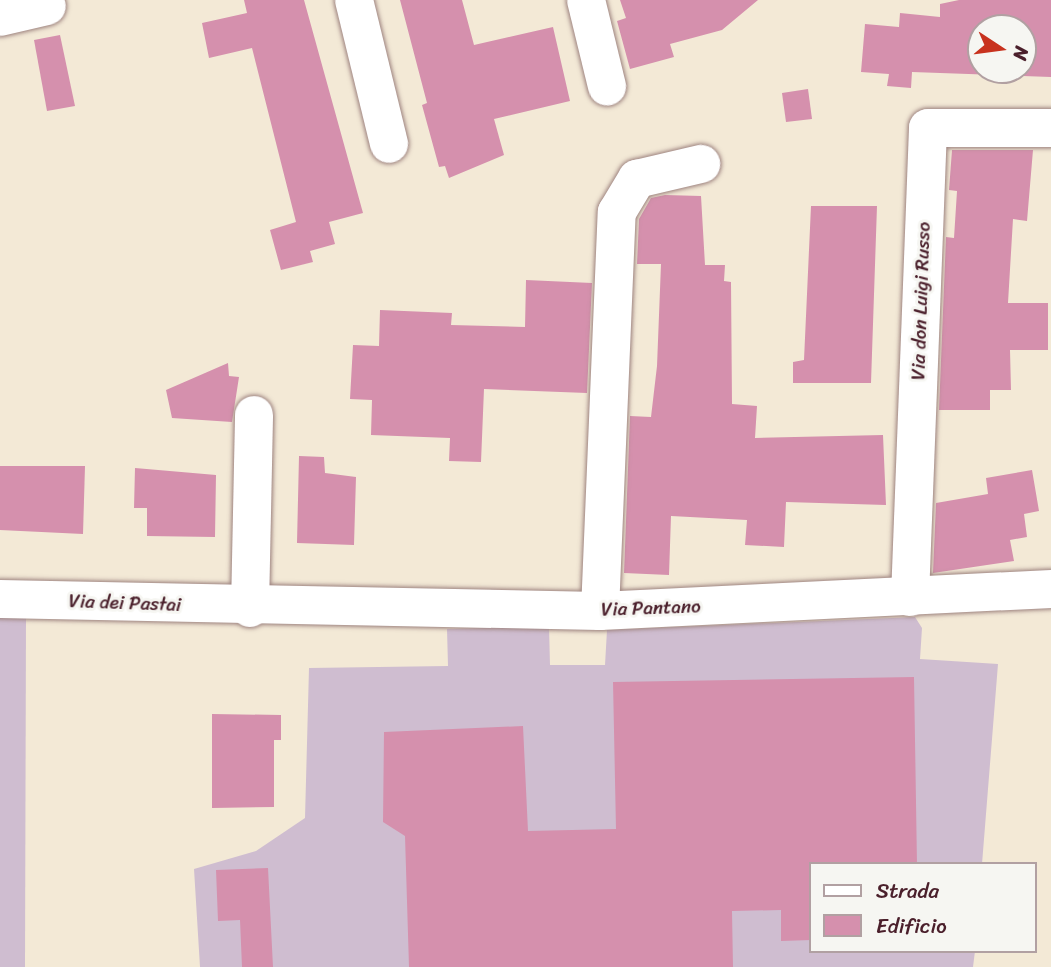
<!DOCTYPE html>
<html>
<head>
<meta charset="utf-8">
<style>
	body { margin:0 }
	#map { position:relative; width:1051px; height:967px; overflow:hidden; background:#f3e9d6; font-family:Sriracha,sans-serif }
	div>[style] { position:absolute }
	.industrial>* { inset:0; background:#cfbdd0 }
	.building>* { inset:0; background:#d590ad }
	.roads { filter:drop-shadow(0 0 2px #9e8480) drop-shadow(0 0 2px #9e8480) }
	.minor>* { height:38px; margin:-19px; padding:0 19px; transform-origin:19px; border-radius:19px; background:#fff }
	span { translate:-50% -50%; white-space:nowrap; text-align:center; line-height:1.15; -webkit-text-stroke:6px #f6f6f2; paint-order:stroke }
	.street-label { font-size:19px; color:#4a1f2b }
	.legend { position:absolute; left:809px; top:862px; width:228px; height:91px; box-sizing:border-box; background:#f6f6f2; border:2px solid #b1a0a2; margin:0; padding:9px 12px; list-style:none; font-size:21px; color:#4a1f2b }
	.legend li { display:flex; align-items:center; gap:14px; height:35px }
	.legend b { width:35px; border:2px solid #b1a0a2 }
	.north { position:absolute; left:967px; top:14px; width:70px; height:70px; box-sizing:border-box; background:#f6f6f2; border:2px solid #b1a0a2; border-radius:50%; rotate:103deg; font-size:19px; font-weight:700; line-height:28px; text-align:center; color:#4a1f2b }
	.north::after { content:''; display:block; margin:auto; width:24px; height:32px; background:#c8321e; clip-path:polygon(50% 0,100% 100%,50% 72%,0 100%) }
</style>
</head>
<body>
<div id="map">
	<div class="industrial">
		<i style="clip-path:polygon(0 617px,26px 617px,25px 967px,0 967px)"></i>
		<i style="clip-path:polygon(915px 617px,922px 628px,920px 659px,998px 664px,982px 864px,811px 864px,811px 951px,975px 951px,973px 967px,200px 967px,194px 869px,256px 851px,305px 818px,309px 668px,448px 666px,447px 629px,549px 626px,550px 665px,605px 665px,607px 630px)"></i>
	</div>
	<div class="building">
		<i style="clip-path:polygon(244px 0,304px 0,363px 213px,329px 222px,335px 244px,310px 251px,313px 262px,281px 270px,270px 230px,296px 222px,252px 48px,209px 58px,202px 23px,247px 13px)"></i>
		<i style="clip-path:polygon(400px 0,462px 0,474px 45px,553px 27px,570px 101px,494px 119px,504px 155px,449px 178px,445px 166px,439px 167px,422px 105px,427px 103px)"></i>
		<i style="clip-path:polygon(620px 0,758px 0,722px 30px,670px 44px,674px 57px,630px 69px,617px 21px,626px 18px)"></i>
		<i style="clip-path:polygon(evenodd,959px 0,1051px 0,1051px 77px,912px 72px,911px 88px,887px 86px,889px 74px,861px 72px,865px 24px,899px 27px,900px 13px,940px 17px,940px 4px,959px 0,981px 28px,1023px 28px,1023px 70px,981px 70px,981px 28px)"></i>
		<i style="clip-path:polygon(60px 35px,75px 106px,47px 111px,34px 40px)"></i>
		<i style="clip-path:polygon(808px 89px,812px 119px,786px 122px,782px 93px)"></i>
		<i style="clip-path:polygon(952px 150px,1033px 150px,1027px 221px,1013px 219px,1008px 303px,1048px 303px,1048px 350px,1010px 350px,1011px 390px,990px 390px,990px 410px,939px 410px,946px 237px,954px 238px,957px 191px,949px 190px)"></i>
		<i style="clip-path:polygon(665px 195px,701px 196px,705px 265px,725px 265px,724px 281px,731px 282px,732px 404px,757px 406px,755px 438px,883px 435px,886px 505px,786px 502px,784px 547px,745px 545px,747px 520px,671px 516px,669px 575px,624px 573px,630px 416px,651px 417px,657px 366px,661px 264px,637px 264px,639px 219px,651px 198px)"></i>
		<i style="clip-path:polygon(811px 206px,877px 206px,871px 383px,793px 383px,793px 362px,804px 360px)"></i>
		<i style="clip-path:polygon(526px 280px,592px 283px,587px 393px,484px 389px,481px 462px,449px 461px,450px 438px,371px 435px,372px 400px,350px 399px,353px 345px,379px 346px,380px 310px,452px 313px,451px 325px,525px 327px)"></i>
		<i style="clip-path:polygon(228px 363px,229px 376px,239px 377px,232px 422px,172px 418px,166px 390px)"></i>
		<i style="clip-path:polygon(299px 456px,324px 457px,325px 473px,356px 477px,354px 545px,297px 543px)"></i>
		<i style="clip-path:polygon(0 466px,85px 466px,83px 534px,0 530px)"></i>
		<i style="clip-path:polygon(135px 468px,216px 475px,215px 537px,147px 536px,147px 508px,134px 508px)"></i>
		<i style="clip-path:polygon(1032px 470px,1039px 511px,1024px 514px,1027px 537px,1010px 540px,1014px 561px,933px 573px,936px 503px,988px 494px,986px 478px)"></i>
		<i style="clip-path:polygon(914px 677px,917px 864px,811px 864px,811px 940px,781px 941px,781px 910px,732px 911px,733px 967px,409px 967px,405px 836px,383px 822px,384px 732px,523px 726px,528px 831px,616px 829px,613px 682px)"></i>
		<i style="clip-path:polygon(212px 714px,281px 715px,281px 740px,274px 740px,274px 807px,212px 808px)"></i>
		<i style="clip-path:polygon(268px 868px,273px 967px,242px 967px,240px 920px,218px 921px,216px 870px)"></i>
	</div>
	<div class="roads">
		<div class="minor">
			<i style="left:354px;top:0;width:148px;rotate:76.3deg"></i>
			<i style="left:586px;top:0;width:89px;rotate:76.3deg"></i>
			<i style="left:0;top:17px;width:48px;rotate:-13.2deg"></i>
			<i style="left:910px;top:597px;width:469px;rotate:-87.8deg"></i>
			<i style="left:928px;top:128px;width:123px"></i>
			<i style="left:0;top:599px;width:600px;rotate:1.15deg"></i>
			<i style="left:600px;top:611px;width:452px;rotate:-2.8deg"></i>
			<i style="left:250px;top:608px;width:193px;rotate:-88.8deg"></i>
			<i style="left:600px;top:611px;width:399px;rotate:-87.6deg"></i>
			<i style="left:617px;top:212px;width:39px;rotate:-59deg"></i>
			<i style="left:637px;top:179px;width:66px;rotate:-13.2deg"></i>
		</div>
	</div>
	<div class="street-label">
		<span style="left:921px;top:301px;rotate:-88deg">Via don Luigi Russo</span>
		<span style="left:125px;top:603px;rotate:2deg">Via dei Pastai</span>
		<span style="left:651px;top:608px;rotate:-2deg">Via Pantano</span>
	</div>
	<ul class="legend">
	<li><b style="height:9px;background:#fff"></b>Strada</li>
	<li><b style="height:19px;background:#d590ad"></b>Edificio</li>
	</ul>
	<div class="north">N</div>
</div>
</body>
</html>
